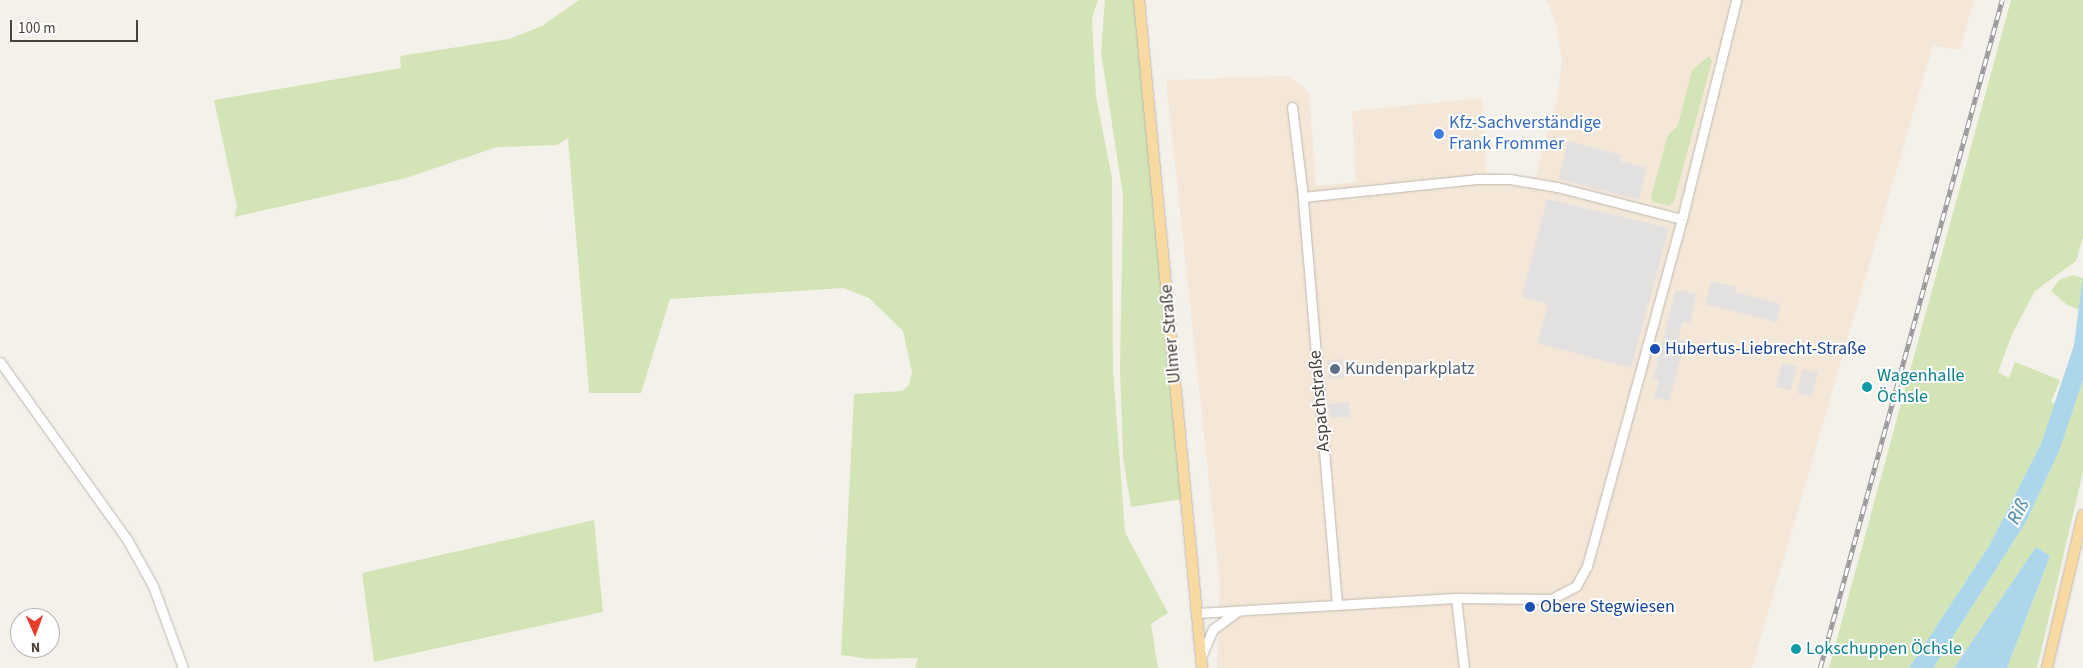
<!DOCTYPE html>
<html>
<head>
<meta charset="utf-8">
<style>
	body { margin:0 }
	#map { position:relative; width:2083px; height:668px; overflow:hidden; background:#f4f1eb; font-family:"Source Sans 3",sans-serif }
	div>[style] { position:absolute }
	.commercial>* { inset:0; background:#f4e7d8 }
	.green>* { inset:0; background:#d3e5b7 }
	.parking>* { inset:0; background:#e3e1df }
	.water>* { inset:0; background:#acd6ec }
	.roads { filter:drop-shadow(0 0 1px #bfb8ae) drop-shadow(0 0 1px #bfb8ae) }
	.minor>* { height:9px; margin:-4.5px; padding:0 4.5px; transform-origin:4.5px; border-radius:4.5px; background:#fff }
	.major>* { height:10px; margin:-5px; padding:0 5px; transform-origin:5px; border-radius:5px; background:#f7d9a1 }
	.rail>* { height:4.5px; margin-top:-2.25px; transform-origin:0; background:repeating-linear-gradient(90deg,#fff 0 8px,#999 0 16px); box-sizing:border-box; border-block:1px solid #999 }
	.dots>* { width:14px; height:14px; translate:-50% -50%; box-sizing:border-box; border:2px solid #fff; border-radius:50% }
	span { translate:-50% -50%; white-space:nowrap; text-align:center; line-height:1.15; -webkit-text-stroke:4px #fff; paint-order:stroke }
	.shop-label { font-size:18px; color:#366cbe }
	.left { translate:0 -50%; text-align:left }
	.street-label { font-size:18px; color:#484139 }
	.transit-label { font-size:18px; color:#164399 }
	.service-label { font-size:18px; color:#4e5e75 }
	.culture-label { font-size:18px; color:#0d838f }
	.water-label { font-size:19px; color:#35789e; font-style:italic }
	.north { position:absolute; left:10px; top:608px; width:50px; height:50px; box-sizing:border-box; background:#fff; border:1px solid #b6b3b0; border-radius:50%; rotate:178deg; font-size:14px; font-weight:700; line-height:20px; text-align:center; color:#484139 }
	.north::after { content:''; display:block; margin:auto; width:18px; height:22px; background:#eb3c2b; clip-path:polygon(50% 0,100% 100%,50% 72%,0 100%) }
	.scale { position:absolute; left:10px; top:20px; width:128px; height:22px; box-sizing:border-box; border:2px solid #484139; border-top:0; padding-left:6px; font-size:15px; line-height:18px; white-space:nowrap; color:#484139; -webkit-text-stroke:4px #fff; paint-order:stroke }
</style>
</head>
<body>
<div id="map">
	<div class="commercial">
		<i style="clip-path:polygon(1547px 0,1974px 0,1960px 50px,1933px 45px,1752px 668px,1217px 668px,1220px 584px,1166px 80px,1289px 76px,1309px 92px,1316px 186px,1356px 182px,1352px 111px,1482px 98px,1486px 172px,1535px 178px,1557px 101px,1562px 63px,1557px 28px)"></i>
	</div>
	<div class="green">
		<i style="clip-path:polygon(579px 0,1098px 0,1092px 19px,1096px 96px,1112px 178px,1113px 369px,1125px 532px,1168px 613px,1151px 624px,1158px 668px,915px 668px,918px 658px,869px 659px,841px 655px,854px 394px,902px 391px,909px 385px,912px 373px,903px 331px,869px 298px,843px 288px,670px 299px,641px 393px,589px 393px,568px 138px,557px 145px,497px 147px,406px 178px,234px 217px,237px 207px,214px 100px,401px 68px,400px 56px,509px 39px,542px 26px)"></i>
		<i style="clip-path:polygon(1105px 0,1135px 0,1182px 499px,1131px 507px,1123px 457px,1120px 369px,1123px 196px,1101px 52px)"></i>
		<i style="clip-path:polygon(2011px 0,2083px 0,2083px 237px,2076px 261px,2035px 291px,2012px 334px,1998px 372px,2009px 378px,2015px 362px,2060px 380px,2051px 402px,2056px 404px,2041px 444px,1989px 546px,1909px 668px,1829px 668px)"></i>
		<i style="clip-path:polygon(1709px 56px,1712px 61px,1674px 201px,1669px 206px,1653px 202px,1651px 197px,1667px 137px,1678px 125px,1692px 70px)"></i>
		<i style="clip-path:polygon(2073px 275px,2083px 278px,2079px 310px,2066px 304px,2051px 291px,2059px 280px)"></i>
		<i style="clip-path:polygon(2083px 380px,2083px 472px,2037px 668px,2007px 668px,2050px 556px,2036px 547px,1954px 668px,1933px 668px,2026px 522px,2060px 449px)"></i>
		<i style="clip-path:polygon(594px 520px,603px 612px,374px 662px,362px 573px)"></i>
	</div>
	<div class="parking">
		<i style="clip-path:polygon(1568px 141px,1621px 155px,1620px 161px,1647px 168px,1639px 200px,1558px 179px)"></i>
		<i style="clip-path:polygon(1547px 199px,1669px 228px,1631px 368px,1537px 343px,1548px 304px,1522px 297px)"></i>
		<i style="clip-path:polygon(1711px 281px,1736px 287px,1735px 292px,1781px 304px,1776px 322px,1705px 304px)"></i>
		<i style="clip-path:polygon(1681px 290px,1697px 294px,1690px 323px,1683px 322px,1678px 339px,1685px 341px,1669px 401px,1654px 397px,1659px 380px,1653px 378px,1675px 291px)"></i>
		<i style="clip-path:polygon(1342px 359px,1344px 378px,1329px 379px,1327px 360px)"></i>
		<i style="clip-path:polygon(1782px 363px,1797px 367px,1790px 391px,1776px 387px)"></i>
		<i style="clip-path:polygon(1803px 369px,1818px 373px,1811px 397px,1797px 393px)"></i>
		<i style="clip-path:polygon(1349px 402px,1350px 417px,1330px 418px,1328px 404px)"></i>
	</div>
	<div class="water">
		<i style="clip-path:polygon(2083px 276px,2083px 380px,2060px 449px,2026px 522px,1933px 668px,1909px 668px,1989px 546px,2041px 444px,2074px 345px)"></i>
		<i style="clip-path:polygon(2036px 547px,2050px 556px,2007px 668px,1954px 668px)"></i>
	</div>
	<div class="roads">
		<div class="minor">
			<i style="left:1292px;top:107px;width:91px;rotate:83deg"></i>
			<i style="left:0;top:362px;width:220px;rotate:54.4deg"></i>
			<i style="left:128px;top:541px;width:51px;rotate:60.9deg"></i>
			<i style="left:153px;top:586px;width:87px;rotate:69.9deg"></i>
			<i style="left:1456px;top:598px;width:70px;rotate:83.5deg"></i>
			<i style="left:1337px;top:605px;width:409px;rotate:-94.8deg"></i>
			<i style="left:1303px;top:197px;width:174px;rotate:-5.9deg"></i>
			<i style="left:1476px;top:179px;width:34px"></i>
			<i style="left:1510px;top:179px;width:48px;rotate:9.7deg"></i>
			<i style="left:1557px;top:187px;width:129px;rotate:14.4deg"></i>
			<i style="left:1197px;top:613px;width:259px;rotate:-3.3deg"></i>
			<i style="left:1456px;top:598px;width:95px;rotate:0.6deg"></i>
			<i style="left:1551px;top:599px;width:28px;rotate:-27deg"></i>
			<i style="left:1576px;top:586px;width:23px;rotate:-61deg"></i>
			<i style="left:1587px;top:566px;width:360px;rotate:-74.7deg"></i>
			<i style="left:1682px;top:219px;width:226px;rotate:-76.1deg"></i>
			<i style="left:1201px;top:657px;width:30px;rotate:-67deg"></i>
			<i style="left:1213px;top:629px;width:31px;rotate:-36deg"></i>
		</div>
		<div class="major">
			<i style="left:1139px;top:0;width:671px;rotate:84.61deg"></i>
			<i style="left:2047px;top:668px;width:157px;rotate:-76.8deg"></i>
		</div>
	</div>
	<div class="rail">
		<i style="left:1820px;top:668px;width:692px;rotate:-74.76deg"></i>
	</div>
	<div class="dots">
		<i style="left:1439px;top:134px;background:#3f7fe0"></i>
		<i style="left:1655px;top:349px;background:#1a4fb4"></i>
		<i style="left:1335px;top:369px;background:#5c6f8a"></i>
		<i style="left:1867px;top:387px;background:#0f9aa8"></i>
		<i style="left:1530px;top:607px;background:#1a4fb4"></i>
		<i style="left:1796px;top:649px;background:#0f9aa8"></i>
	</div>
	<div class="shop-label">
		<span class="left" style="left:1449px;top:134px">Kfz-Sachverständige<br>Frank Frommer</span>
	</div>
	<div class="street-label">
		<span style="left:1171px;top:334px;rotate:-95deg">Ulmer Straße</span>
		<span style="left:1320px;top:401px;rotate:-95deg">Aspachstraße</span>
	</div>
	<div class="transit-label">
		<span class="left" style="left:1665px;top:349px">Hubertus-Liebrecht-Straße</span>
		<span class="left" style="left:1540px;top:607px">Obere Stegwiesen</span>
	</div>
	<div class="service-label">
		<span class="left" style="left:1345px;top:369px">Kundenparkplatz</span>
	</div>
	<div class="culture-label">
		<span class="left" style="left:1877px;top:387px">Wagenhalle<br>Öchsle</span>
		<span class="left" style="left:1806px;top:649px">Lokschuppen Öchsle</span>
	</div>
	<div class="water-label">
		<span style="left:2019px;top:512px;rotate:-62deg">Riß</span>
	</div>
	<div class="north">N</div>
	<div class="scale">100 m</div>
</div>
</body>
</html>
